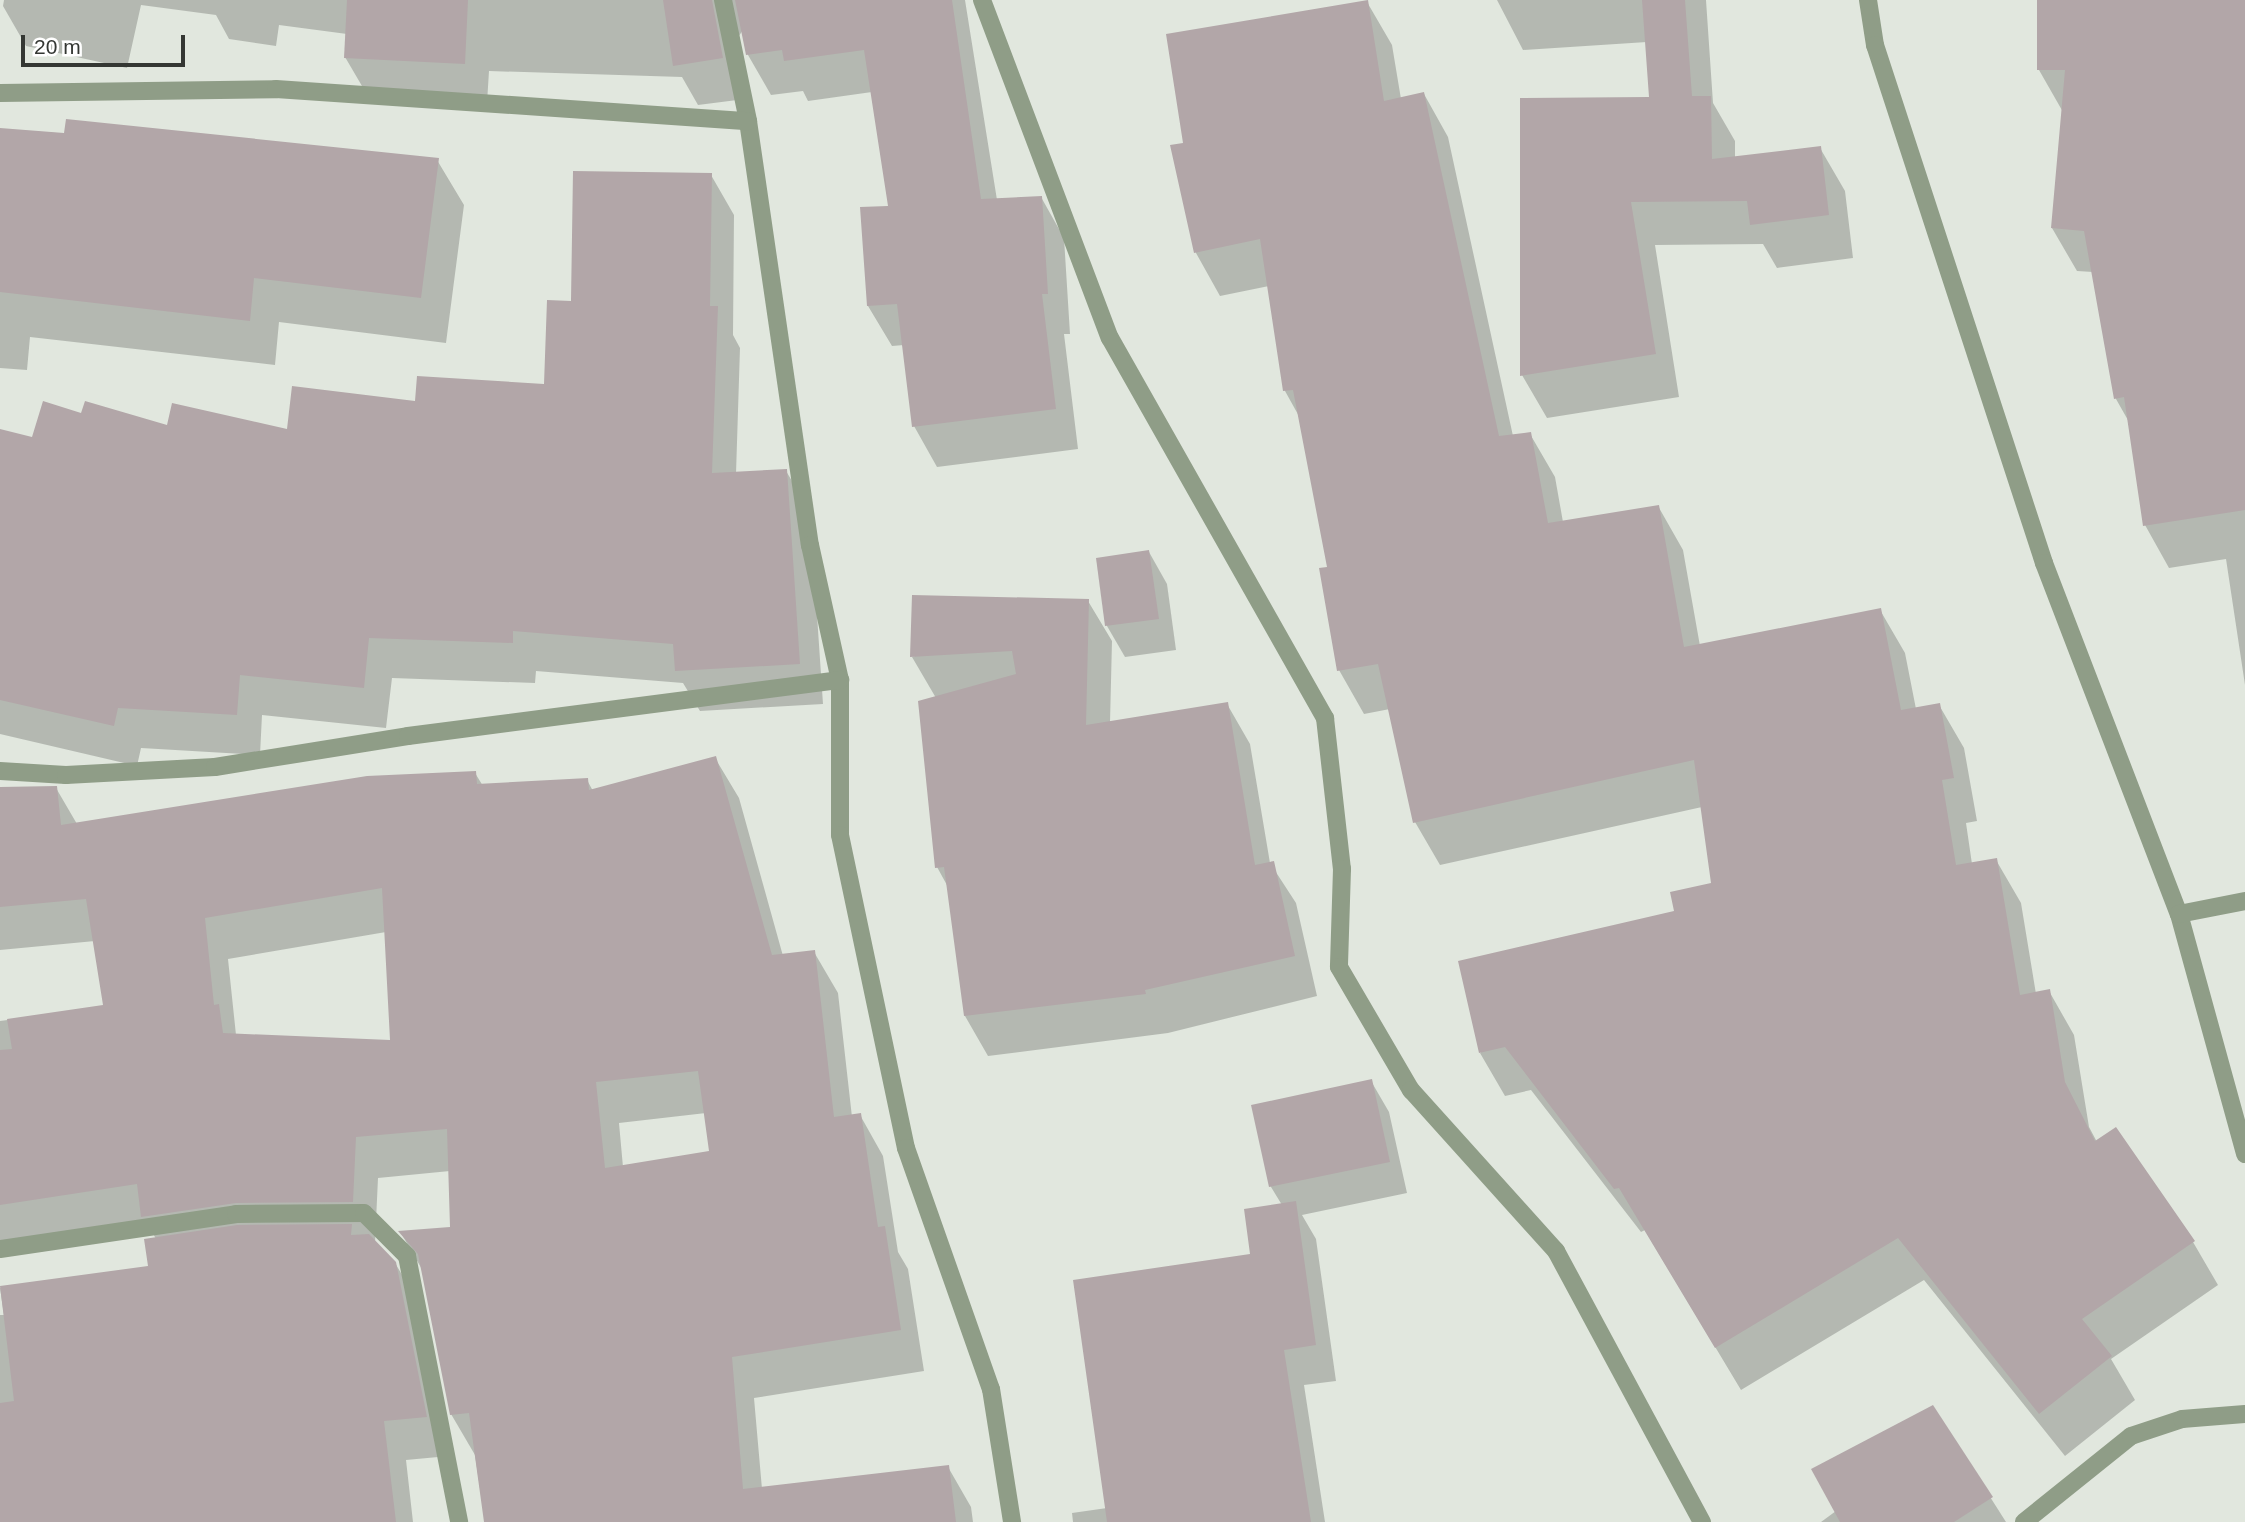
<!DOCTYPE html>
<html>
<head>
<meta charset="utf-8">
<style>
	body { margin:0 }
	#map { position:relative; width:2245px; height:1522px; overflow:hidden; background:#e1e7de; font-family:Arial,sans-serif }
	div>[style] { position:absolute }
	.shadow>* { inset:0; background:#0003 }
	.building>* { inset:0; background:#b2a6a8 }
	.street>* { height:18px; margin:-9px; padding:0 9px; transform-origin:9px; border-radius:9px; background:#8f9d87 }
	span { translate:-50% -50%; white-space:nowrap; text-align:center; line-height:1.15; -webkit-text-stroke:6px #fff; paint-order:stroke }
	.scale { position:absolute; left:21px; top:35px; width:164px; height:32px; box-sizing:border-box; border:4px solid #343733; border-top:0; padding-left:9px; font-size:21px; line-height:24px; white-space:nowrap; color:#343733; -webkit-text-stroke:5px #fff; paint-order:stroke }
</style>
</head>
<body>
<div id="map">
	<div class="shadow">
		<i style="clip-path:polygon(4px 0,965px 0,997px 200px,1041px 197px,1064px 238px,1070px 334px,1064px 334px,1078px 449px,937px 467px,914px 426px,904px 345px,892px 346px,868px 306px,862px 209px,890px 207px,872px 92px,808px 101px,803px 91px,771px 95px,748px 55px,743px 30px,734px 43px,745px 99px,698px 105px,682px 77px,489px 71px,487px 103px,369px 98px,345px 57px,347px 34px,279px 25px,276px 46px,229px 39px,216px 15px,141px 5px,127px 68px,26px 46px,3px 6px)"></i>
		<i style="clip-path:polygon(1497px 0,1706px 0,1713px 103px,1735px 141px,1735px 158px,1820px 148px,1845px 191px,1853px 258px,1777px 268px,1763px 244px,1655px 245px,1679px 397px,1547px 418px,1522px 375px,1650px 98px,1647px 42px,1523px 50px)"></i>
		<i style="clip-path:polygon(2038px 0,2245px 0,2245px 685px,2226px 559px,2169px 568px,2145px 525px,2129px 422px,2116px 399px,2093px 272px,2077px 271px,2052px 228px,2063px 112px,2039px 70px)"></i>
		<i style="clip-path:polygon(1367px 2px,1392px 45px,1401px 99px,1424px 94px,1448px 137px,1513px 436px,1530px 434px,1555px 477px,1563px 522px,1658px 506px,1683px 550px,1700px 646px,1880px 610px,1905px 653px,1916px 709px,1939px 705px,1964px 748px,1977px 821px,1966px 823px,1972px 864px,1996px 860px,2021px 903px,2036px 994px,2049px 991px,2074px 1035px,2089px 1127px,2097px 1142px,2193px 1242px,2218px 1285px,2111px 1359px,2135px 1400px,2065px 1456px,1924px 1280px,1741px 1390px,1645px 1230px,1641px 1232px,1531px 1090px,1505px 1096px,1480px 1053px,1712px 884px,1702px 807px,1440px 865px,1415px 822px,1390px 709px,1364px 714px,1339px 670px,1329px 568px,1300px 418px,1285px 391px,1269px 286px,1220px 296px,1196px 253px,1185px 144px)"></i>
		<i style="clip-path:polygon(0 129px,437px 160px,464px 205px,446px 343px,279px 322px,275px 365px,30px 337px,27px 370px,0 368px)"></i>
		<i style="clip-path:polygon(711px 175px,734px 215px,733px 335px,740px 348px,736px 474px,786px 471px,810px 511px,823px 704px,700px 711px,683px 683px,536px 671px,535px 683px,392px 678px,386px 728px,262px 715px,260px 755px,141px 748px,137px 766px,0 734px,0 431px,33px 439px,82px 415px,168px 427px,289px 431px,417px 402px,546px 385px,573px 303px)"></i>
		<i style="clip-path:polygon(1149px 552px,1167px 584px,1176px 650px,1125px 657px,1107px 626px,1097px 560px)"></i>
		<i style="clip-path:polygon(1088px 601px,1112px 641px,1110px 723px,1227px 704px,1250px 744px,1270px 863px,1296px 903px,1317px 996px,1168px 1033px,988px 1056px,965px 1016px,948px 887px,937px 867px,936px 698px,912px 657px)"></i>
		<i style="clip-path:polygon(evenodd,715px 758px,739px 798px,783px 956px,814px 952px,838px 993px,852px 1117px,860px 1115px,883px 1156px,898px 1252px,908px 1269px,924px 1371px,754px 1398px,762px 1489px,948px 1467px,971px 1507px,973px 1522px,485px 1522px,475px 1455px,451px 1414px,423px 1271px,401px 1233px,452px 1228px,450px 1171px,378px 1178px,375px 1243px,395px 1263px,419px 1303px,449px 1456px,406px 1460px,413px 1522px,0 1522px,0 1315px,4px 1315px,0 1288px,150px 1268px,156px 1239px,149px 1226px,0 1249px,0 1021px,105px 1007px,95px 941px,0 950px,0 788px,56px 788px,77px 824px,475px 773px,483px 786px,587px 780px,593px 791px,715px 758px,386px 932px,392px 1042px,236px 1035px,228px 959px,386px 932px,715px 758px,706px 1113px,711px 1152px,623px 1167px,619px 1123px,706px 1113px)"></i>
		<i style="clip-path:polygon(1371px 1081px,1389px 1112px,1407px 1193px,1302px 1215px,1316px 1239px,1336px 1381px,1304px 1385px,1325px 1522px,1073px 1522px,1072px 1513px,1107px 1508px,1282px 1205px,1271px 1187px,1253px 1106px)"></i>
		<i style="clip-path:polygon(1933px 1407px,2006px 1522px,1821px 1522px,1836px 1511px)"></i>
	</div>
	<div class="building">
		<i style="clip-path:polygon(347px 0,468px 0,465px 64px,344px 58px)"></i>
		<i style="clip-path:polygon(663px 0,712px 0,723px 58px,673px 66px)"></i>
		<i style="clip-path:polygon(735px 0,952px 0,981px 199px,1042px 196px,1048px 294px,1042px 294px,1056px 409px,912px 427px,897px 304px,867px 306px,860px 207px,888px 206px,864px 50px,784px 61px,782px 50px,746px 55px)"></i>
		<i style="clip-path:polygon(1368px 0,1384px 101px,1424px 92px,1499px 436px,1531px 432px,1548px 523px,1659px 505px,1684px 647px,1881px 608px,1901px 710px,1940px 703px,1954px 778px,1942px 780px,1956px 865px,1997px 858px,2020px 995px,2050px 989px,2065px 1082px,2095px 1141px,2116px 1127px,2195px 1241px,2082px 1319px,2112px 1356px,2039px 1414px,1898px 1238px,1715px 1348px,1619px 1188px,1614px 1189px,1505px 1047px,1479px 1053px,1458px 961px,1674px 911px,1670px 892px,1711px 883px,1694px 760px,1413px 823px,1378px 664px,1337px 671px,1319px 568px,1327px 567px,1293px 390px,1283px 391px,1260px 239px,1194px 253px,1170px 145px,1183px 143px,1166px 34px)"></i>
		<i style="clip-path:polygon(1642px 0,1685px 0,1692px 96px,1711px 96px,1712px 159px,1821px 146px,1829px 215px,1750px 225px,1747px 201px,1631px 202px,1656px 354px,1520px 376px,1520px 98px,1649px 97px)"></i>
		<i style="clip-path:polygon(2037px 0,2245px 0,2245px 510px,2143px 526px,2124px 397px,2114px 399px,2084px 231px,2051px 228px,2065px 70px,2037px 70px)"></i>
		<i style="clip-path:polygon(66px 119px,439px 158px,421px 298px,254px 278px,250px 321px,0 292px,0 128px,64px 133px)"></i>
		<i style="clip-path:polygon(573px 171px,712px 173px,710px 306px,718px 306px,712px 473px,787px 469px,800px 664px,675px 671px,673px 644px,513px 631px,513px 643px,369px 638px,364px 688px,240px 675px,237px 715px,118px 708px,114px 726px,0 700px,0 429px,32px 437px,43px 401px,81px 413px,85px 401px,167px 425px,172px 403px,287px 429px,292px 386px,415px 401px,417px 376px,544px 384px,547px 300px,571px 301px)"></i>
		<i style="clip-path:polygon(1149px 550px,1159px 619px,1105px 626px,1096px 558px)"></i>
		<i style="clip-path:polygon(912px 595px,1089px 599px,1086px 725px,1228px 702px,1255px 865px,1274px 861px,1295px 956px,1145px 990px,1146px 994px,964px 1016px,944px 867px,935px 868px,918px 701px,1016px 674px,1012px 651px,910px 657px)"></i>
		<i style="clip-path:polygon(evenodd,716px 756px,772px 955px,815px 950px,834px 1117px,861px 1113px,878px 1227px,885px 1226px,901px 1330px,732px 1357px,743px 1489px,949px 1465px,956px 1522px,484px 1522px,469px 1413px,450px 1415px,418px 1254px,398px 1231px,450px 1227px,447px 1129px,356px 1137px,353px 1202px,236px 1203px,141px 1217px,137px 1184px,0 1205px,0 1050px,12px 1049px,7px 1019px,103px 1005px,86px 899px,0 907px,0 787px,57px 786px,61px 825px,367px 776px,476px 771px,477px 784px,588px 778px,589px 790px,716px 756px,382px 888px,390px 1040px,223px 1033px,219px 1004px,214px 1005px,205px 918px,382px 888px,716px 756px,698px 1071px,709px 1151px,605px 1168px,596px 1082px,698px 1071px)"></i>
		<i style="clip-path:polygon(1372px 1079px,1390px 1162px,1269px 1187px,1251px 1105px)"></i>
		<i style="clip-path:polygon(1296px 1201px,1316px 1345px,1284px 1350px,1311px 1522px,1107px 1522px,1073px 1280px,1250px 1254px,1244px 1209px)"></i>
		<i style="clip-path:polygon(352px 1224px,351px 1235px,369px 1234px,396px 1262px,427px 1417px,384px 1421px,396px 1522px,0 1522px,0 1403px,14px 1401px,0 1286px,148px 1266px,144px 1239px,237px 1225px)"></i>
		<i style="clip-path:polygon(1933px 1405px,1993px 1497px,1954px 1522px,1840px 1522px,1811px 1469px)"></i>
	</div>
	<div class="street">
		<i style="left:723px;top:0;width:124px;rotate:78.3deg"></i>
		<i style="left:748px;top:121px;width:429px;rotate:81.7deg"></i>
		<i style="left:810px;top:545px;width:138px;rotate:77.5deg"></i>
		<i style="left:840px;top:680px;width:155px;rotate:90deg"></i>
		<i style="left:840px;top:835px;width:320px;rotate:78.1deg"></i>
		<i style="left:906px;top:1148px;width:256px;rotate:70.6deg"></i>
		<i style="left:991px;top:1389px;width:135px;rotate:81deg"></i>
		<i style="left:982px;top:0;width:361px;rotate:69.3deg"></i>
		<i style="left:1110px;top:338px;width:437px;rotate:60.5deg"></i>
		<i style="left:1325px;top:718px;width:152px;rotate:83.6deg"></i>
		<i style="left:1342px;top:869px;width:98px;rotate:91.8deg"></i>
		<i style="left:1339px;top:967px;width:143px;rotate:59.7deg"></i>
		<i style="left:1411px;top:1090px;width:217px;rotate:48deg"></i>
		<i style="left:1556px;top:1251px;width:308px;rotate:61.7deg"></i>
		<i style="left:1868px;top:0;width:46px;rotate:81.2deg"></i>
		<i style="left:1875px;top:45px;width:545px;rotate:71.93deg"></i>
		<i style="left:2044px;top:563px;width:376px;rotate:69deg"></i>
		<i style="left:2179px;top:914px;width:249px;rotate:74.6deg"></i>
		<i style="left:0;top:93px;width:276px;rotate:-0.8deg"></i>
		<i style="left:276px;top:89px;width:473px;rotate:3.9deg"></i>
		<i style="left:0;top:771px;width:66px;rotate:3.5deg"></i>
		<i style="left:66px;top:775px;width:149px;rotate:-3.1deg"></i>
		<i style="left:215px;top:767px;width:195px;rotate:-9.1deg"></i>
		<i style="left:408px;top:736px;width:436px;rotate:-7.4deg"></i>
		<i style="left:2179px;top:914px;width:67px;rotate:-11.1deg"></i>
		<i style="left:0;top:1249px;width:239px;rotate:-8.4deg"></i>
		<i style="left:236px;top:1214px;width:128px;rotate:-0.4deg"></i>
		<i style="left:364px;top:1213px;width:61px;rotate:45deg"></i>
		<i style="left:407px;top:1256px;width:271px;rotate:78.9deg"></i>
		<i style="left:2024px;top:1522px;width:137px;rotate:-38.8deg"></i>
		<i style="left:2131px;top:1436px;width:54px;rotate:-18.4deg"></i>
		<i style="left:2182px;top:1419px;width:63px;rotate:-4.5deg"></i>
	</div>
	<div class="scale">20 m</div>
</div>
</body>
</html>
